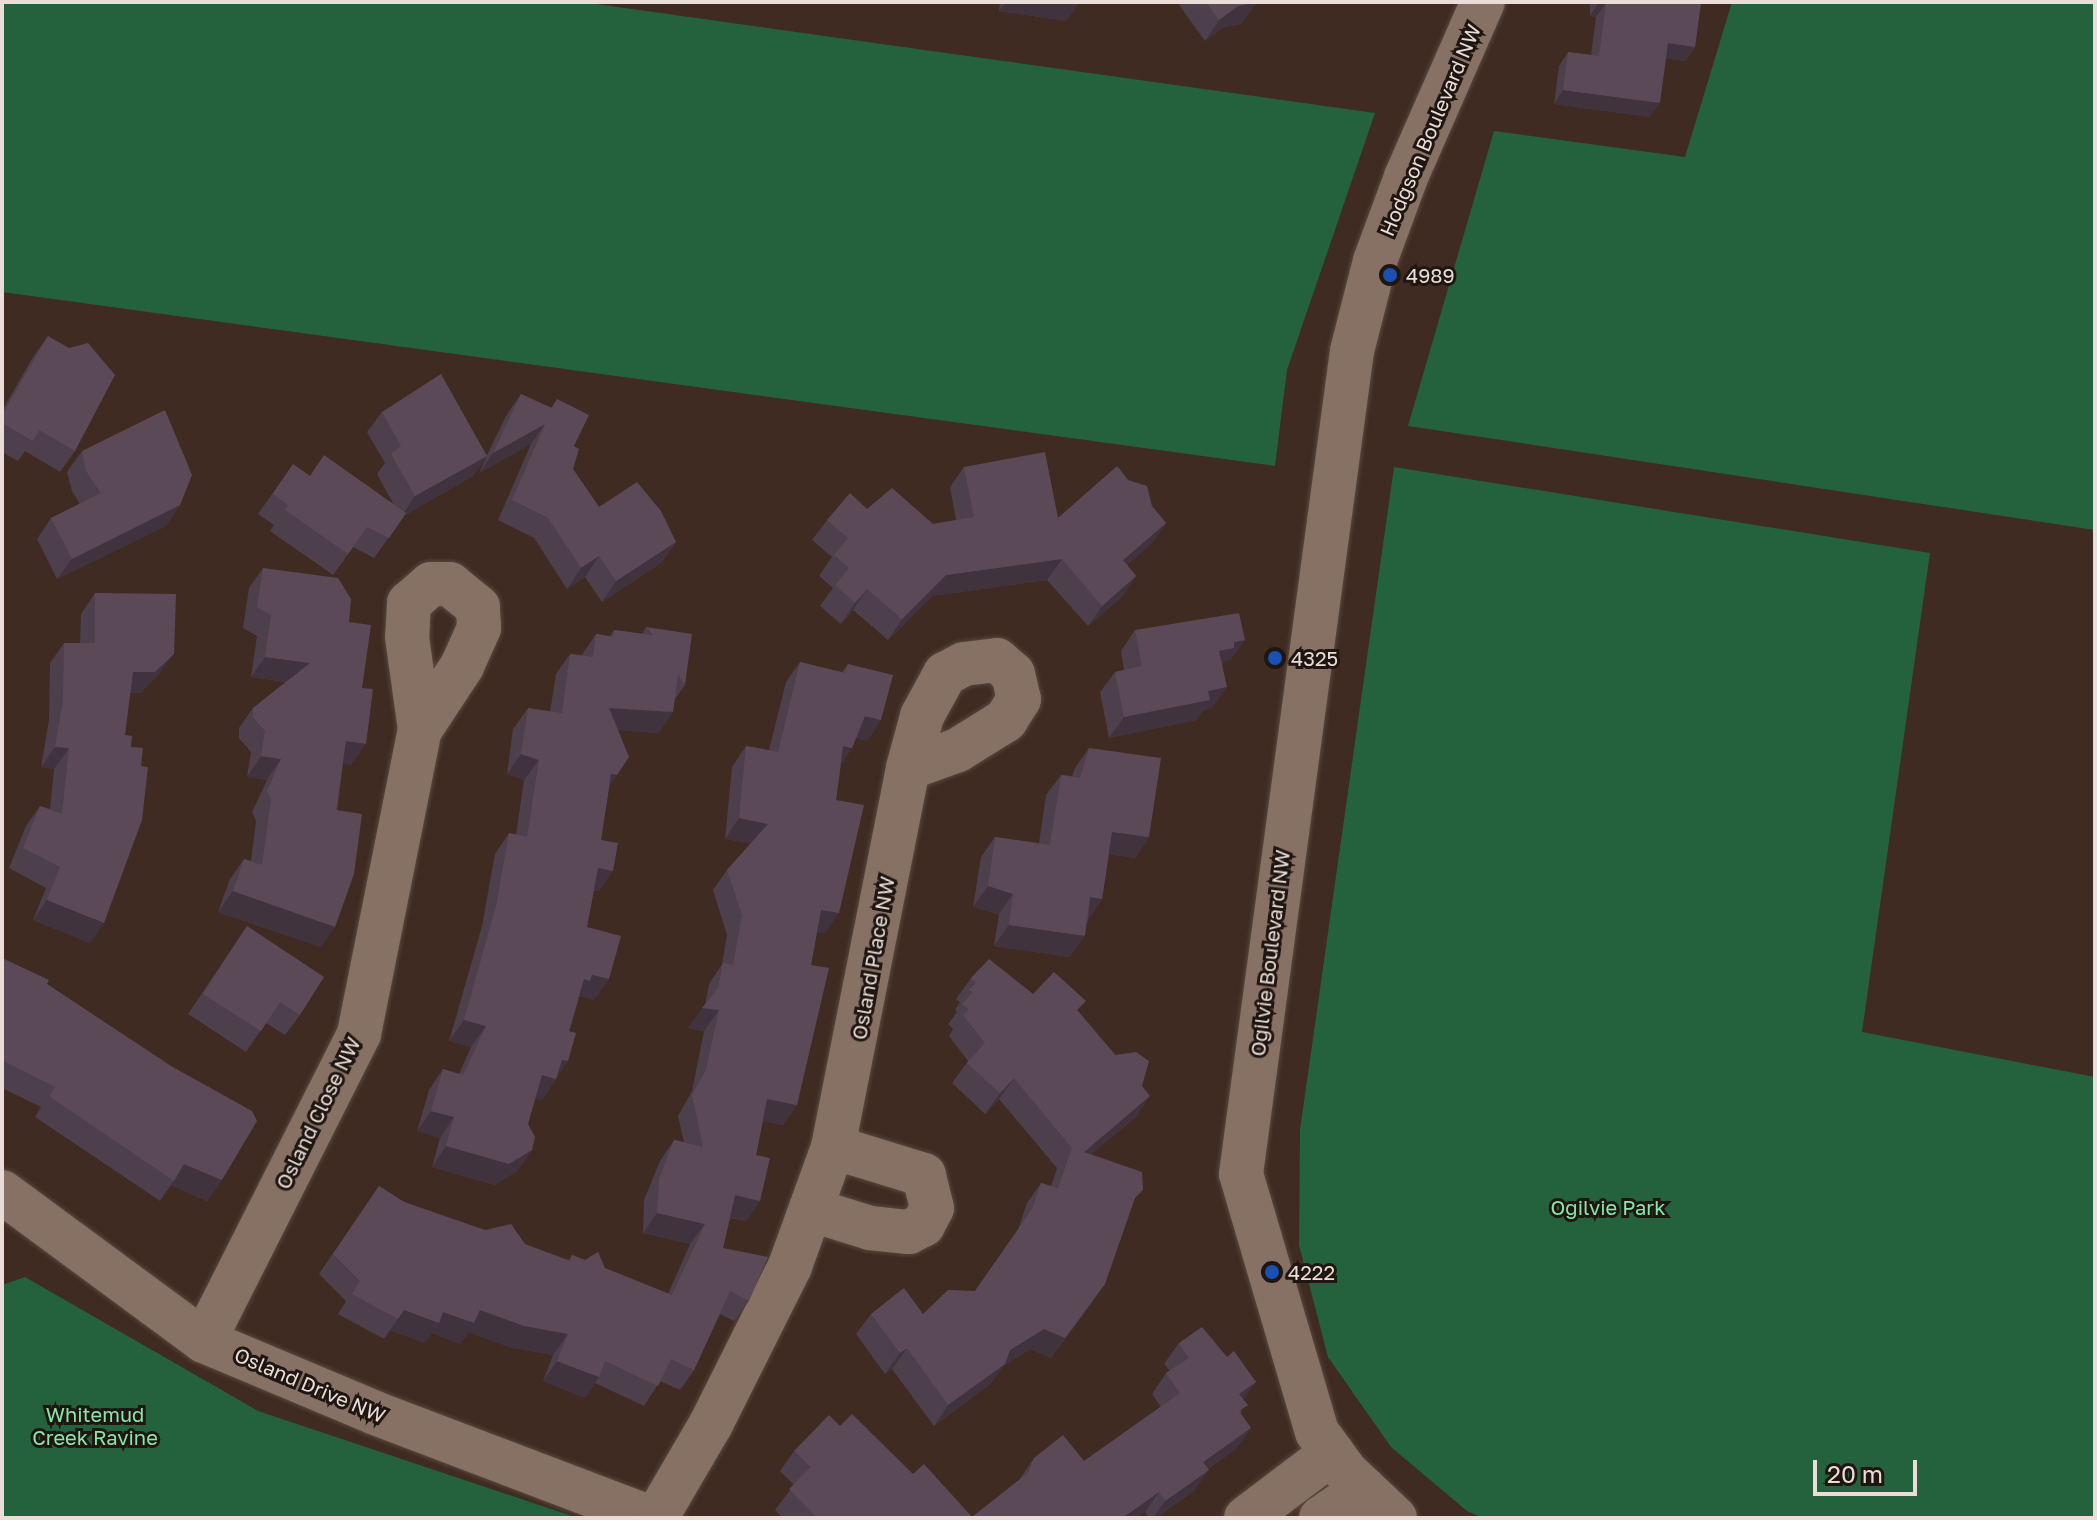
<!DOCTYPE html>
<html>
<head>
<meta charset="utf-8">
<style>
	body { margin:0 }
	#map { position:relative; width:2097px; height:1520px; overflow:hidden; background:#3f2b21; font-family:"Golos Text",sans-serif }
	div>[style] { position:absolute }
	.green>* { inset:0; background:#24613d }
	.roads { filter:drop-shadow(0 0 2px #58483f) drop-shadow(0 0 2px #58483f) }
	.minor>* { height:44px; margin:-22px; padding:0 22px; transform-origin:22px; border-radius:22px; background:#877064 }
	.wall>* { inset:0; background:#4e3f4c }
	.shaded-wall>* { inset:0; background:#40333e }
	.building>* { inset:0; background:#5b4958 }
	.dots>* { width:22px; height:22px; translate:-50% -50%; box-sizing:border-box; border:4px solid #1f1611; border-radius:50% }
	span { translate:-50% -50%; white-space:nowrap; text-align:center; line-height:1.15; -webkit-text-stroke:6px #1f1611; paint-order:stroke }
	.street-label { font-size:20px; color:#eaddd7 }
	.poi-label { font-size:20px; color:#eaddd7 }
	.left { translate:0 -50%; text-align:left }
	.park-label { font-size:20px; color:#88e6a9 }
	.frame { position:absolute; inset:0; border:4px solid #eaddd7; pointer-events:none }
	.scale { position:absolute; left:1813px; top:1460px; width:104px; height:36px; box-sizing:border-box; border:4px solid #eaddd7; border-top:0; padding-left:10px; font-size:24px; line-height:28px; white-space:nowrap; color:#eaddd7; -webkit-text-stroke:6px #1f1611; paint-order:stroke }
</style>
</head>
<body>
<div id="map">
	<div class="green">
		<i style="clip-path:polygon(2px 2px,582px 2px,1375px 113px,1287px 370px,1275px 466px,2px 292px)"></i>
		<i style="clip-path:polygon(1732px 2px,2095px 2px,2095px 530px,1408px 426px,1494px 131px,1685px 157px)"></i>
		<i style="clip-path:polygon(1394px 467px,1930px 553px,1862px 1032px,2095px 1077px,2095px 1518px,1483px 1518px,1467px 1511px,1391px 1447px,1328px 1357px,1299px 1245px,1300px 1130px)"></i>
		<i style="clip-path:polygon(25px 1277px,258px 1411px,578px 1518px,2px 1518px,2px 1285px)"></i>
	</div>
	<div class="roads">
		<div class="minor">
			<i style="left:2px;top:1192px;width:251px;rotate:36.4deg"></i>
			<i style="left:204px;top:1341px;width:186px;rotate:22.8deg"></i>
			<i style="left:375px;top:1413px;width:295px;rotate:20.8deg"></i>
			<i style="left:812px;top:1210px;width:61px;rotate:17.2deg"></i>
			<i style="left:870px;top:1228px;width:39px;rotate:6deg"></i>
			<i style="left:909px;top:1232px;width:16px;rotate:-27deg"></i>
			<i style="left:923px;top:1225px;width:19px;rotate:-62deg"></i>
			<i style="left:932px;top:1208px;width:34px;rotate:-104deg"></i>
			<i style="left:924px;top:1175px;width:95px;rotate:-162.9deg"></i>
			<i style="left:204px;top:1341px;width:344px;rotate:-63.2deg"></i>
			<i style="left:359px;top:1034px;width:310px;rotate:-78.7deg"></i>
			<i style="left:420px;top:730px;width:77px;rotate:-56.7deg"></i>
			<i style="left:462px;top:666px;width:42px;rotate:-65.9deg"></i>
			<i style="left:479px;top:628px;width:21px;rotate:-93deg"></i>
			<i style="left:478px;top:607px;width:36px;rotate:-141deg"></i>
			<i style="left:450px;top:584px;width:19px;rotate:180deg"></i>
			<i style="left:431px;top:584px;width:29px;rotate:139deg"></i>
			<i style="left:409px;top:603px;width:34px;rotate:93deg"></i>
			<i style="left:407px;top:637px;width:94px;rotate:82deg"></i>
			<i style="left:656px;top:1518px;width:109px;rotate:-59.7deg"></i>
			<i style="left:711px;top:1424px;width:177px;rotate:-63.4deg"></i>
			<i style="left:790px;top:1266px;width:127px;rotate:-70.1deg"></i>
			<i style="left:833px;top:1147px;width:386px;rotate:-78.8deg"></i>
			<i style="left:908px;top:768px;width:54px;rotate:-74.9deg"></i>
			<i style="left:922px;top:716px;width:48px;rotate:-61.3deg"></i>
			<i style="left:945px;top:674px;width:21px;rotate:-28deg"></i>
			<i style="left:964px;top:664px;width:33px;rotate:-7deg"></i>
			<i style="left:997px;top:660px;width:21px;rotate:41deg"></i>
			<i style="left:1013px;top:674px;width:26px;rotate:77deg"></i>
			<i style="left:1019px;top:699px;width:25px;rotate:122deg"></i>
			<i style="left:1006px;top:720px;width:57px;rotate:148deg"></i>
			<i style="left:958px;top:750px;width:53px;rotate:160.2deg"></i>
			<i style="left:1246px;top:1518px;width:108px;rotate:-37.1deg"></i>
			<i style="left:1321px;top:1518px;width:52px;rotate:-34deg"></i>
			<i style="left:1395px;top:1518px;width:67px;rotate:-136.8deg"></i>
			<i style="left:1346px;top:1472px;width:49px;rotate:-125.9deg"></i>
			<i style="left:1317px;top:1432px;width:269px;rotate:-106.4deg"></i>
			<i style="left:1241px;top:1174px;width:830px;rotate:-82.32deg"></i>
			<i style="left:1352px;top:351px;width:93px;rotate:-75.7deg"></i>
			<i style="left:1375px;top:261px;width:90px;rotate:-69.7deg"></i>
			<i style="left:1406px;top:177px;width:191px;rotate:-66.3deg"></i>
		</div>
	</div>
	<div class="wall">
		<i style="clip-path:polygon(1000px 2px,1079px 2px,1066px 21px,999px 11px)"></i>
		<i style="clip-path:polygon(1177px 2px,1259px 2px,1254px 6px,1241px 24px,1224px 27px,1205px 41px)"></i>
		<i style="clip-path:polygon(1590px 2px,1701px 2px,1695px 47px,1685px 61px,1666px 58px,1650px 117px,1554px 104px,1559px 66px,1568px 52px,1591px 55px,1596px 17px,1590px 16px)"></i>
		<i style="clip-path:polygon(48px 336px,75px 451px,60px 472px,25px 451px,18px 461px,2px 452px,2px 411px,33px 357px)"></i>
		<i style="clip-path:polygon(521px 394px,551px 408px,557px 399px,574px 446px,573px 469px,599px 507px,676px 542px,661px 563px,602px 602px,585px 577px,567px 589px,534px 538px,498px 520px,531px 444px,479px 473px,486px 458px,473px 476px,405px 515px,374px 558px,353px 547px,333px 575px,270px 531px,274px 525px,258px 514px,293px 464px,310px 476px,394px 505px,377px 474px,385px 463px,367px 432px,382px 412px,487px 455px,507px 414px)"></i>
		<i style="clip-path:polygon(82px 451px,180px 505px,166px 526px,57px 579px,37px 539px,51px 518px,80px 504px,72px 491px,67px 472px)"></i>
		<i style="clip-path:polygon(964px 467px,1058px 518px,1152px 506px,1166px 523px,1152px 543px,1127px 565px,1136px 576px,1122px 597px,1088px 626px,1047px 580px,932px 596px,888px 640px,853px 610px,841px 624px,820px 606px,833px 588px,819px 576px,832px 557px,812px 540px,827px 520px,867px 509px,933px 524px,956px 520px,950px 487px)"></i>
		<i style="clip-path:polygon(263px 568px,349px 622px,351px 765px,343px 763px,321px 947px,218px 912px,230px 879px,244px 859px,251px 861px,256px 821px,252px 812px,267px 780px,247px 777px,251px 752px,239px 738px,239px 728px,253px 708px,286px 682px,251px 677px,257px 636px,243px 628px,249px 588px)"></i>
		<i style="clip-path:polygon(95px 593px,159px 674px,140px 693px,130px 693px,90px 943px,33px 920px,46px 888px,9px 868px,26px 826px,40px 806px,50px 809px,54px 769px,41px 767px,49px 720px,50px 663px,64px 643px,80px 643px,81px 614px)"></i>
		<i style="clip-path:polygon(646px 627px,685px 685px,675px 699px,659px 733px,618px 730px,601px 840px,599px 891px,594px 890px,587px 927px,594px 1000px,580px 996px,579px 997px,556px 1079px,542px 1100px,535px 1098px,528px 1124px,532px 1150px,517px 1171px,495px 1185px,432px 1167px,440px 1138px,417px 1131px,429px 1090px,443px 1069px,459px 1074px,471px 1047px,449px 1041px,482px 926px,495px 854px,509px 833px,516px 835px,524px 780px,507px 774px,513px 729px,528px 708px,550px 712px,556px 674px,570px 654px,582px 655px,596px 634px,610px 636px,614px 630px,642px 634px)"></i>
		<i style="clip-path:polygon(1135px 630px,1245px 640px,1230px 660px,1225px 661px,1222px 665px,1212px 708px,1203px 710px,1196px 720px,1109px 738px,1100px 692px,1115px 672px,1124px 670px,1121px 651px)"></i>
		<i style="clip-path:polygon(800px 662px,842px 672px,848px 664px,881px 720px,867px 741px,856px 738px,852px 748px,841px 764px,836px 800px,825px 933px,817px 932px,811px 965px,797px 1105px,783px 1125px,763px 1121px,756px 1155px,760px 1201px,746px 1221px,730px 1218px,723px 1248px,749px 1301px,734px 1321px,720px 1314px,694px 1370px,680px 1390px,660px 1381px,644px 1406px,595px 1383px,585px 1398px,543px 1381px,553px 1355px,509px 1347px,469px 1332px,460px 1344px,432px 1333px,425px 1343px,390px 1330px,384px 1339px,338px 1314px,346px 1301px,319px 1274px,379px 1186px,404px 1202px,569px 1260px,572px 1255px,668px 1294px,690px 1244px,643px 1233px,644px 1200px,660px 1161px,674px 1140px,684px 1142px,678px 1116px,692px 1091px,704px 1031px,688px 1028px,705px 1005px,709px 984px,722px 964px,727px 935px,713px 890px,727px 870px,751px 843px,725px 839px,732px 767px,746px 746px,769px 750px,786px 682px)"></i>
		<i style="clip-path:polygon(1089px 748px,1149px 837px,1135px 858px,1109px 854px,1102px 899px,1088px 920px,1070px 957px,994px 946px,999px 914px,973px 907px,981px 857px,995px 837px,1039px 843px,1046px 795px,1061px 775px,1072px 776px,1075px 768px)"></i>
		<i style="clip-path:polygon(247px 926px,300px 1015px,285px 1035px,266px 1023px,246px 1052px,188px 1014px)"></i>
		<i style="clip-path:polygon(2px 958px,47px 984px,222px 1180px,207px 1201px,171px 1185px,160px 1201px,35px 1117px,41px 1107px,2px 1088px)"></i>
		<i style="clip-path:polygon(971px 978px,1033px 994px,1078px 1011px,1142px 1086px,1136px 1117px,1091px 1154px,1132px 1206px,1091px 1304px,1051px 1358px,1030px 1349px,1003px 1366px,990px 1384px,934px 1426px,892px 1369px,885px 1374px,856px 1334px,871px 1314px,923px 1314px,975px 1291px,1018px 1230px,1027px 1203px,1041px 1183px,1051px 1186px,1057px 1168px,999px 1099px,985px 1114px,952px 1083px,968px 1061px,949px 1036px,953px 1029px,948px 1024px,957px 1012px,955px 1010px,960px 1002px,956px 999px)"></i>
		<i style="clip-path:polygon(1179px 1343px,1227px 1357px,1256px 1382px,1243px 1399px,1241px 1414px,1251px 1428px,1237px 1448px,1208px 1469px,1194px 1491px,1156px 1518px,1149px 1518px,1145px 1512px,1136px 1518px,783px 1518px,775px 1510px,794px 1485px,780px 1471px,794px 1451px,840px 1426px,913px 1474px,972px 1517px,1019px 1480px,1034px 1458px,1084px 1461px,1161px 1407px,1152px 1394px,1166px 1373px,1170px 1371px,1164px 1364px)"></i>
	</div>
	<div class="shaded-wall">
		<i style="clip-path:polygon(1006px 2px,1079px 2px,1066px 21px,999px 11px)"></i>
		<i style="clip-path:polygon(1252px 2px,1259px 2px,1254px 6px,1241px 24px,1224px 27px,1205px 41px,1219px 20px,1238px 6px)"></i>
		<i style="clip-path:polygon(1599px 2px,1606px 3px,1596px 17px,1590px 16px)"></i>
		<i style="clip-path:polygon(1668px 43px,1695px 47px,1685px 61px,1658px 57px)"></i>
		<i style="clip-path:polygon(1563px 90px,1660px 103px,1650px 117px,1554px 104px)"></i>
		<i style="clip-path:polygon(545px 424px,531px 444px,479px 473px,493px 453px)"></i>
		<i style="clip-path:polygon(487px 456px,473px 476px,401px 517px,415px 496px)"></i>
		<i style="clip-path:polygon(180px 505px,166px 526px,57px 579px,72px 559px)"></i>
		<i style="clip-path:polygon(1166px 523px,1152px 543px,1108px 581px,1123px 560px)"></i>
		<i style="clip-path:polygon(676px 542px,661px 563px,602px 602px,616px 581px)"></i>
		<i style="clip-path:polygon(599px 556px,585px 577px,567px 589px,581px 568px)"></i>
		<i style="clip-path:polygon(1062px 559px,1047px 580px,932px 596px,888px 640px,902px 619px,946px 575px)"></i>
		<i style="clip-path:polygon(1136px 576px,1122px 597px,1088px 626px,1102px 606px)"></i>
		<i style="clip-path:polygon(867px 589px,853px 610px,841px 624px,855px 603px)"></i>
		<i style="clip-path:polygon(1245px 640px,1230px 660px,1225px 661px,1220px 668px,1219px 651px,1234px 642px)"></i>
		<i style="clip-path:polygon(174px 654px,159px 674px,140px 693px,118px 693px,133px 672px)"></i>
		<i style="clip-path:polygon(265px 657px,310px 663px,296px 683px,251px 677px)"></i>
		<i style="clip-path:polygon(1227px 687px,1212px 708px,1203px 710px,1196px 720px,1109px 738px,1124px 717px,1208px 691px)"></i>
		<i style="clip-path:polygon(609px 708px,673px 712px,659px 733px,595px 729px)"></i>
		<i style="clip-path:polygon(865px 716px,881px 720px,867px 741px,851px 737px)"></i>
		<i style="clip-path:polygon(346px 741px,366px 744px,351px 765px,331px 761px)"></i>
		<i style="clip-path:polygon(843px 746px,852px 748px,838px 768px)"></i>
		<i style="clip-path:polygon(55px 747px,69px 748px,54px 769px,41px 767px)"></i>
		<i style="clip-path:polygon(521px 754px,539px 760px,524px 780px,507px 774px)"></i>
		<i style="clip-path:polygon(261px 756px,281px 759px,267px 780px,247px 777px)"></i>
		<i style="clip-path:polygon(611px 774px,617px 775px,603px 796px)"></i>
		<i style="clip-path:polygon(739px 818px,768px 824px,754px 844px,725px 839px)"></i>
		<i style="clip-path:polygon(1112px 832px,1149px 837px,1135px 858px,1097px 852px)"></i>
		<i style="clip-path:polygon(598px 868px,613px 871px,599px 891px,583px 888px)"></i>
		<i style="clip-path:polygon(988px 886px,1013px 894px,999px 914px,973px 907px)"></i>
		<i style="clip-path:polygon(233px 891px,335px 927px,321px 947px,218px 912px)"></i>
		<i style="clip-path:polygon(1090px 897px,1102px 899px,1088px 920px)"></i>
		<i style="clip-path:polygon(47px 900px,104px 923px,90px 943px,33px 920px)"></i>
		<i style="clip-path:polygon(821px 910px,839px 913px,825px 933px,807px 930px)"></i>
		<i style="clip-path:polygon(1009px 925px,1085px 936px,1070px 957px,994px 946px)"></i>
		<i style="clip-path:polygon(592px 975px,609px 979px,594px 1000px,580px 996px,576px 1002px,584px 979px)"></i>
		<i style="clip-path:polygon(702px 1008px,719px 1010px,704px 1031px,688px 1028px)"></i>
		<i style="clip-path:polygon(464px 1020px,486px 1026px,471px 1047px,449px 1041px)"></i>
		<i style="clip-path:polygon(562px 1060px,568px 1061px,542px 1100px,527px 1096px,542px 1075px)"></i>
		<i style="clip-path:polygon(1014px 1078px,999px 1099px,985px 1114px,1000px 1093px)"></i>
		<i style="clip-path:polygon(1150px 1096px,1136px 1117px,1069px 1172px,1084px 1152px)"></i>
		<i style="clip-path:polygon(767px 1099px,797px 1105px,783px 1125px,753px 1119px)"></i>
		<i style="clip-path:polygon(431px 1111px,454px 1117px,440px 1138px,417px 1131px)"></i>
		<i style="clip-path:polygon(446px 1146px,532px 1150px,517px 1171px,495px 1185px,432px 1167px)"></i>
		<i style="clip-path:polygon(184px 1164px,222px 1180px,207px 1201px,171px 1185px)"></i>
		<i style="clip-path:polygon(735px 1195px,760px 1201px,746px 1221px,721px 1215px)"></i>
		<i style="clip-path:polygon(657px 1213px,705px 1224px,690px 1244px,643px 1233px)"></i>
		<i style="clip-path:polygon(1105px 1284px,1051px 1358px,1030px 1349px,1003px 1366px,990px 1384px,934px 1426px,948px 1405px,1010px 1350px,1044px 1329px)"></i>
		<i style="clip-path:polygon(404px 1310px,443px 1312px,480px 1310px,568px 1334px,553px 1355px,509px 1347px,469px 1332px,460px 1344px,432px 1333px,425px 1343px,390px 1330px)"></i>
		<i style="clip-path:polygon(907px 1348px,892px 1369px,885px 1374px,900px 1353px)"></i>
		<i style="clip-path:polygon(557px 1361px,599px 1377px,585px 1398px,543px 1381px)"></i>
		<i style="clip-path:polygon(1256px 1382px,1241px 1402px,1239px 1394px)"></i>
		<i style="clip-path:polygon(1251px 1428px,1237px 1448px,1188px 1483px,1203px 1462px)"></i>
		<i style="clip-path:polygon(1209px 1470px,1194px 1491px,1156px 1518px,1153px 1518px,1165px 1501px)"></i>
		<i style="clip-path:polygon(1159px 1492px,1145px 1512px,1136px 1518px,1122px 1518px)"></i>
	</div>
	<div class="building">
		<i style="clip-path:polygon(1206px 2px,1256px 2px,1255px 3px,1238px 6px,1219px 20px)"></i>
		<i style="clip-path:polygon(1602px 2px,1701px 2px,1695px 47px,1668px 43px,1660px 103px,1563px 90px,1568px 52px,1599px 56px,1606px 3px)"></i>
		<i style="clip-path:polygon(48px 336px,69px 348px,88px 343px,115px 375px,75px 451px,39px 430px,33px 441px,2px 423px,2px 415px)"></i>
		<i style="clip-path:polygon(441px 374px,487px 456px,415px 496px,391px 454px,401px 446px,382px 412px)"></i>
		<i style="clip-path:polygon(521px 394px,552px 408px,557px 399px,589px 415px,574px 446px,579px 449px,573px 469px,599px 507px,637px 482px,661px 511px,676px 542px,616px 581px,599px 556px,581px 568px,548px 518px,512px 500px,545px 424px,493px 453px)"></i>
		<i style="clip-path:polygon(165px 410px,192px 475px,180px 505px,72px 559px,51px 518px,101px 493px,86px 471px,82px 451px)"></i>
		<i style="clip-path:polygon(1045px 452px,1058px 518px,1117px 466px,1128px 480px,1147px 486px,1152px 506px,1166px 523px,1123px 560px,1136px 576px,1102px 606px,1062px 559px,946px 575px,902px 619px,867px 589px,855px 603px,835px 585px,849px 568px,834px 555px,848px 538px,827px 520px,850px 493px,867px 509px,892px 488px,933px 524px,974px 517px,964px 467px)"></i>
		<i style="clip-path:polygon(324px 455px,406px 513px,389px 538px,367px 527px,348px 554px,285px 510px,288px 505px,273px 494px,293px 464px,310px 476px)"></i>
		<i style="clip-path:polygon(263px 568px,338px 578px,351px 599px,349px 622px,371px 625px,362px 688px,373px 689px,366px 744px,346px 741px,336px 810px,362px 814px,354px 874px,335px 927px,233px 891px,244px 859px,262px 865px,271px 800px,267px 791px,281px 759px,261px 756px,265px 731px,253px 717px,253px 708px,310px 663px,265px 657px,271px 615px,257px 607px)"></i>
		<i style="clip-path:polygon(95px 593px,176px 594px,174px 654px,155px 672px,133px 672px,125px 735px,132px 736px,131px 747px,143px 748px,141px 766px,148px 767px,142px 820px,104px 923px,47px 900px,60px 867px,23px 848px,40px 806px,62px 814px,69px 748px,55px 747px,63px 700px,64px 643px,95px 643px)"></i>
		<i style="clip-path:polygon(1239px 613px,1245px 640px,1234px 642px,1234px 648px,1219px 651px,1227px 687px,1208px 691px,1210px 700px,1124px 717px,1115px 672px,1142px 666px,1135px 630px)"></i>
		<i style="clip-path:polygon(646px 627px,692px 634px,685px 685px,678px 675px,673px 712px,609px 708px,629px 757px,617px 775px,611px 774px,601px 840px,618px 843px,613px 871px,598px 868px,587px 927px,621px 936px,609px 979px,592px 975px,590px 981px,584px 979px,569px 1031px,576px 1033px,568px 1061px,562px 1060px,556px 1079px,542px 1075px,528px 1124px,535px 1137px,532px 1150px,509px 1164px,446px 1146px,454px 1117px,431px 1111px,443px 1069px,463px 1075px,486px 1026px,464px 1020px,496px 906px,509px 833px,527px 837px,539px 760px,521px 754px,528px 708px,562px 713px,570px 654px,593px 657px,596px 634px,613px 637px,614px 630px,652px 635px)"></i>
		<i style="clip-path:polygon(800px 662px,845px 673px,848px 664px,893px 675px,881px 720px,865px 716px,852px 748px,843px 746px,836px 800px,864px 805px,839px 913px,821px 910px,811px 965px,829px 968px,797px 1105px,767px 1099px,756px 1155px,770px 1158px,760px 1201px,735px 1195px,723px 1248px,768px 1257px,749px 1301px,730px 1291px,694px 1370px,671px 1359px,658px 1386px,605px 1361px,599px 1377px,557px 1361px,568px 1334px,524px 1326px,480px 1310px,474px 1323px,443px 1312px,439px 1323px,404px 1310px,398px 1319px,352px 1294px,360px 1281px,333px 1254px,379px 1186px,404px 1202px,485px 1230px,511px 1224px,525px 1244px,570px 1261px,572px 1255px,585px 1260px,598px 1252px,605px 1268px,672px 1295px,705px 1224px,657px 1213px,659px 1180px,674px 1140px,703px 1147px,692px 1095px,706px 1070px,719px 1010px,702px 1008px,718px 988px,723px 963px,733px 965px,742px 915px,727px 870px,768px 824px,739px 818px,746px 746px,778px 752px)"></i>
		<i style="clip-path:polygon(1089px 748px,1161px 758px,1149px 837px,1112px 832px,1102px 899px,1090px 897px,1085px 936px,1009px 925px,1013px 894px,988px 886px,995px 837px,1050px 845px,1061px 775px,1080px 778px)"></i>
		<i style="clip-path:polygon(247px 926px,324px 977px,300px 1015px,280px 1002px,261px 1031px,203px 994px)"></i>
		<i style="clip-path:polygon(2px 958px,49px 980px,47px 984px,171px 1066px,252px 1111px,257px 1121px,222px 1180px,184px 1164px,174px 1181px,49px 1096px,55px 1087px,2px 1060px)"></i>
		<i style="clip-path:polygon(989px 959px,1033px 994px,1054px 972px,1086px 1001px,1077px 1010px,1115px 1055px,1136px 1052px,1149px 1061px,1142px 1086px,1150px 1096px,1084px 1152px,1142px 1172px,1143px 1190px,1135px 1198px,1105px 1284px,1065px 1338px,1044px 1329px,1010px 1350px,1005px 1364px,948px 1405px,907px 1348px,900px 1353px,871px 1314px,904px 1288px,923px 1314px,948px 1290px,975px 1291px,1032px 1209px,1041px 1183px,1058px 1188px,1072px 1148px,1014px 1078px,1000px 1093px,967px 1063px,985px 1043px,963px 1015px,969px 1009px,962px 1004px,973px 992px,969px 990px,976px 983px,971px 978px)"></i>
		<i style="clip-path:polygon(1202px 1327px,1227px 1357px,1234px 1351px,1256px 1382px,1239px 1394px,1248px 1405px,1239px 1411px,1251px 1428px,1203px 1462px,1209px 1470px,1165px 1501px,1159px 1492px,1122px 1518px,817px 1518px,789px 1489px,811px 1467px,794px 1451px,829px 1415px,840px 1426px,852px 1414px,913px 1474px,924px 1464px,972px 1517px,1028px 1473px,1034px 1458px,1063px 1435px,1084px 1461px,1180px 1393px,1166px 1373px,1189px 1358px,1179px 1343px)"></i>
	</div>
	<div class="dots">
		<i style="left:1390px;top:275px;background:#1a4fb4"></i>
		<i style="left:1275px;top:658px;background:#1a4fb4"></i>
		<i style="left:1272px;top:1272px;background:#1a4fb4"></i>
	</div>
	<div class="street-label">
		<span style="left:1430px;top:130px;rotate:-67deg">Hodgson Boulevard NW</span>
		<span style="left:1270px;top:953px;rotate:-83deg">Ogilvie Boulevard NW</span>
		<span style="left:873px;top:958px;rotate:-80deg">Osland Place NW</span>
		<span style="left:318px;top:1113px;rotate:-64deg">Osland Close NW</span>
		<span style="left:310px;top:1385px;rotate:23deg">Osland Drive NW</span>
	</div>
	<div class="poi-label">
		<span class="left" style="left:1406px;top:275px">4989</span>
		<span class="left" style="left:1291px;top:658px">4325</span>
		<span class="left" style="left:1288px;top:1272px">4222</span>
	</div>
	<div class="park-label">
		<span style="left:1608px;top:1207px">Ogilvie Park</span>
		<span style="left:95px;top:1426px">Whitemud<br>Creek Ravine</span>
	</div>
	<div class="frame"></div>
	<div class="scale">20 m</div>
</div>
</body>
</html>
